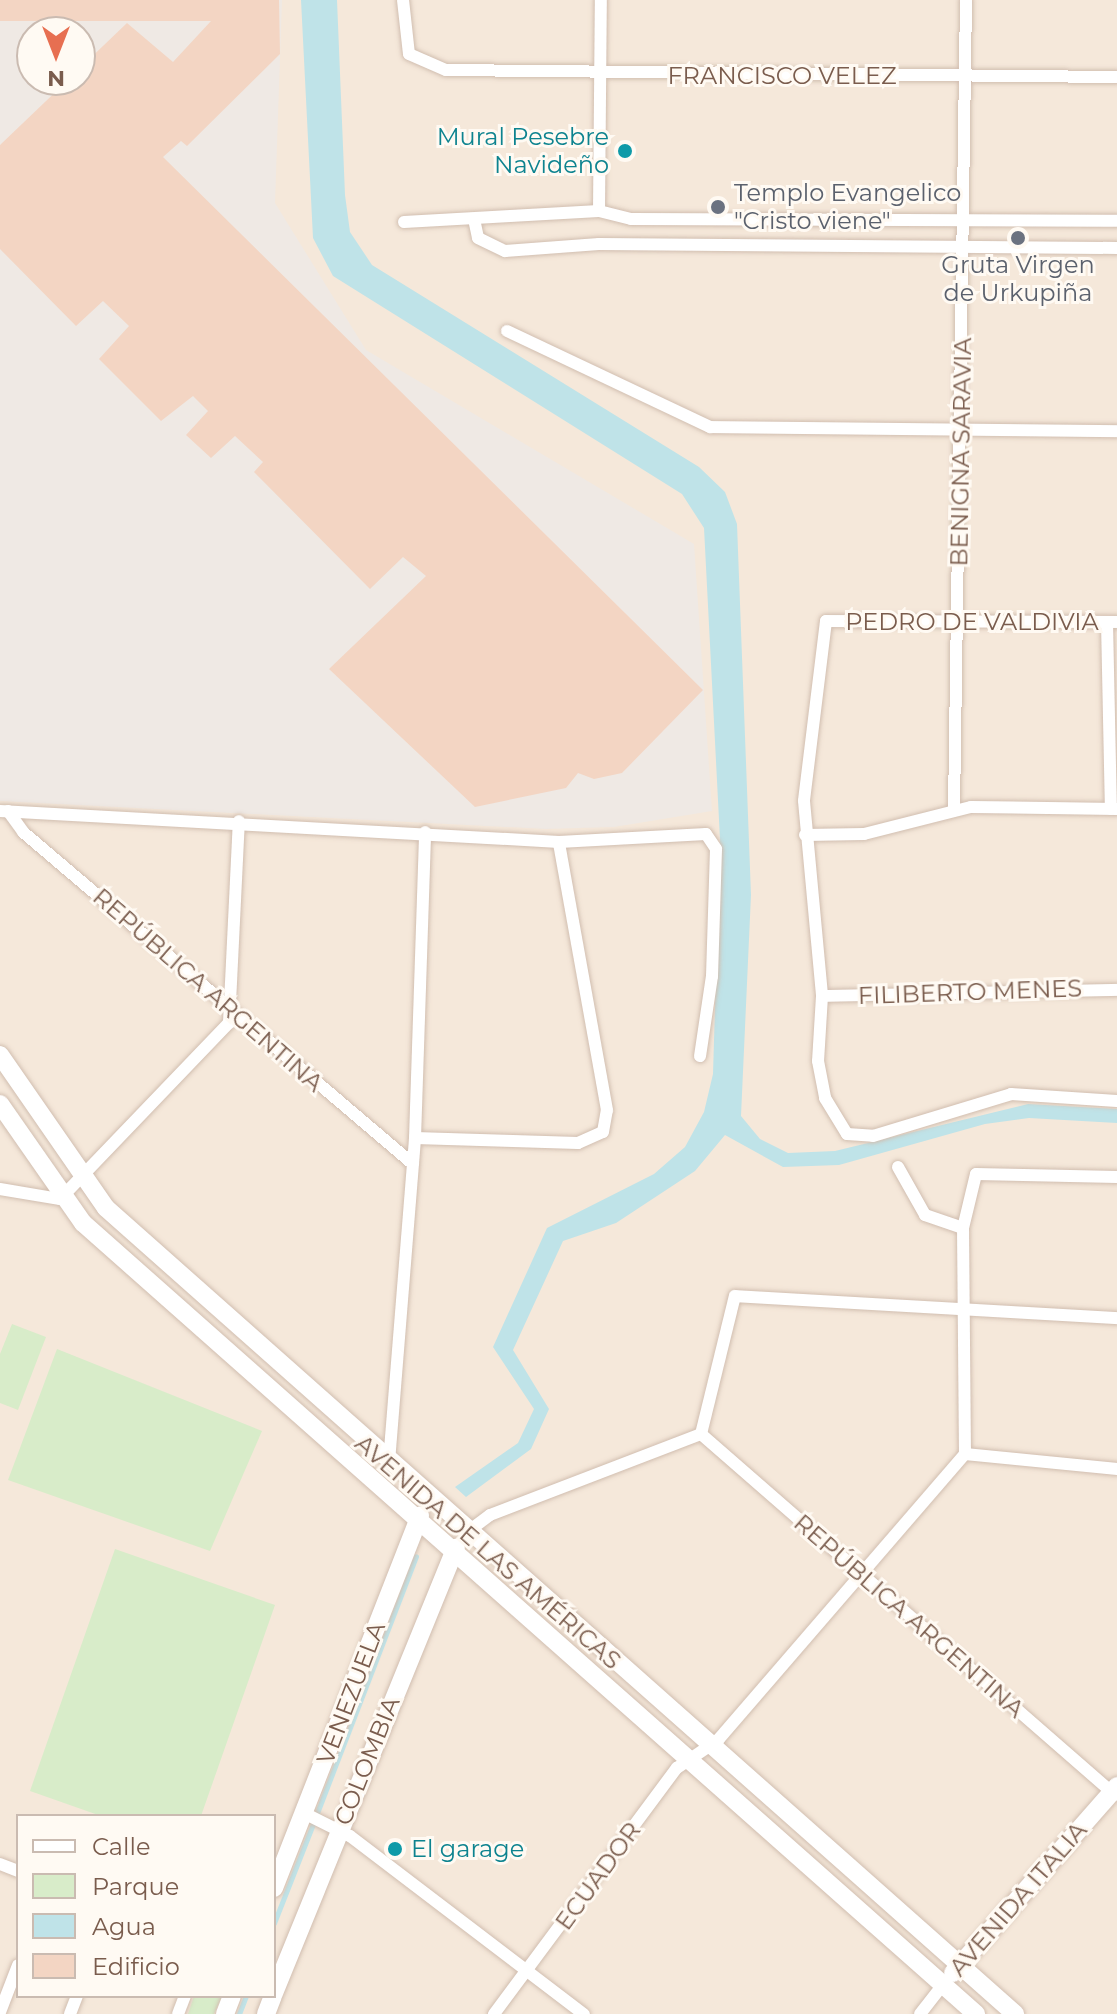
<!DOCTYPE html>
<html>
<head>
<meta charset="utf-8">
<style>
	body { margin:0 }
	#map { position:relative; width:1117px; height:2014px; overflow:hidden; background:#fdf6ec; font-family:Montserrat,sans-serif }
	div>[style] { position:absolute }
	.residential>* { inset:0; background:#f5e8da }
	.industrial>* { inset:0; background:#efe9e4 }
	.green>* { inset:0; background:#d8ecc9 }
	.water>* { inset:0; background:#bfe3e8 }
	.stream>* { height:5px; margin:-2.5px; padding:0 2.5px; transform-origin:2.5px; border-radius:2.5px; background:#bfe3e8 }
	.building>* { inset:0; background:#f3d5c3 }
	.roads { filter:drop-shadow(0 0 2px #d1beb0) drop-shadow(0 0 2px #d1beb0) }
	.street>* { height:12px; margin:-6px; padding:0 6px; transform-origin:6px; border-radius:6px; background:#fff }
	.secondary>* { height:18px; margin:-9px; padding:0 9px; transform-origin:9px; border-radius:9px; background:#fff }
	.dots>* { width:22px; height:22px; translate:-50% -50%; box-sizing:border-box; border:4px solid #fffaf3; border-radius:50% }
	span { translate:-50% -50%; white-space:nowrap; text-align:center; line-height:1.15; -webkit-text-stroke:6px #fffaf3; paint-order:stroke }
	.street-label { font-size:24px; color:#7a5c4d }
	.culture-label { font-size:24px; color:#0d838f }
	.right { translate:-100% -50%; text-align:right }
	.left { translate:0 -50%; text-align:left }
	.worship-label { font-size:24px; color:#5b616d }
	.legend { position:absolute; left:16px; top:1814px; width:260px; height:184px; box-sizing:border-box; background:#fffaf3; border:2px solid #cabbb1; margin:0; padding:10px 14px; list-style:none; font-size:24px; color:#7a5c4d }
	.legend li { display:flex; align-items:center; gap:16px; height:40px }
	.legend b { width:40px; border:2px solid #cabbb1 }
	.north { position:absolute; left:16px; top:16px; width:80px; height:80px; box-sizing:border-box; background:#fffaf3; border:2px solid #cabbb1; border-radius:50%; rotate:180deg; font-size:22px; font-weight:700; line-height:32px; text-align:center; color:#7a5c4d }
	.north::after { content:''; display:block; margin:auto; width:28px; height:36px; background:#e76f51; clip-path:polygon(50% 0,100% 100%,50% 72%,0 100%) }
</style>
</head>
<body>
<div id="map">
	<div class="residential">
		<i style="clip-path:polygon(evenodd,0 0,1117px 0,1117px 2014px,0 2014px,0 0,32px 32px,80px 32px,80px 80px,32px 80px,32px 32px,0 0,18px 1816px,274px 1816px,274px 1996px,18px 1996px,18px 1816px)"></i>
	</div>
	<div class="industrial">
		<i style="clip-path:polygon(evenodd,0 0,282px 0,275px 203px,366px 350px,694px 544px,712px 811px,614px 827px,546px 829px,0 801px,0 0,32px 32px,80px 32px,80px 80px,32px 80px,32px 32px)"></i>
	</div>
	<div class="green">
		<i style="clip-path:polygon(12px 1324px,46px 1337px,18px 1410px,0 1403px,0 1354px)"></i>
		<i style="clip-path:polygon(57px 1349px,262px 1431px,210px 1551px,8px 1480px)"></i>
		<i style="clip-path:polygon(115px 1549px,275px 1605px,201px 1816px,101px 1816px,30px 1791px)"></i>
		<i style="clip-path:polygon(194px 1996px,222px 1996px,214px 2014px,188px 2014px)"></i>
	</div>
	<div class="water">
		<i style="clip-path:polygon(301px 0,337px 0,345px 195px,350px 232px,372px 265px,699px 467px,725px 492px,737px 524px,751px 895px,741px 1116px,760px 1139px,788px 1153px,835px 1151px,1028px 1104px,1117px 1109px,1117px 1123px,1029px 1118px,985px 1124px,839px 1165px,783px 1167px,725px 1135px,695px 1171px,616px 1223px,563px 1241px,513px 1350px,549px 1409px,531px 1449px,466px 1497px,455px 1487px,518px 1443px,534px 1409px,493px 1347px,547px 1228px,654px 1174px,685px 1147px,704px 1112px,713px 1074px,720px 839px,704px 528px,682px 494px,333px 276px,313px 238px)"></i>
	</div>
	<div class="stream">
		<i style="left:317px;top:1813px;width:275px;rotate:-68.9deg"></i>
		<i style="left:274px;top:1923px;width:106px;rotate:-68.5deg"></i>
		<i style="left:239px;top:2014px;width:19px;rotate:-69deg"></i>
	</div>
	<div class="building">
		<i style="clip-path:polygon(0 0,279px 0,280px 54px,187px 146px,181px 141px,163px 157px,703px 690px,622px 773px,594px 779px,578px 773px,566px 788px,475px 807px,329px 669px,426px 576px,403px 557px,370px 589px,254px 472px,263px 462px,235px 436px,211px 458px,186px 435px,208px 411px,193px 396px,161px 421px,99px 359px,129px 326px,103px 301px,76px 326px,0 249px,0 145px,68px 80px,80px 80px,80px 68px,127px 23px,173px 62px,211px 21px,0 21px)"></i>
	</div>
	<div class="roads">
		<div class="street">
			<i style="left:403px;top:0;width:54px;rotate:83.7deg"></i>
			<i style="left:409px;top:54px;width:40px;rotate:23.4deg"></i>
			<i style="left:446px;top:70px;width:671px;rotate:0.6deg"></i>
			<i style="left:599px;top:211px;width:211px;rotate:-89.5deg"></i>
			<i style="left:474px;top:219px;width:19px;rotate:78deg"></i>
			<i style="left:478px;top:238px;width:30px;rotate:26deg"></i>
			<i style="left:505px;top:251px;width:94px;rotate:-4.3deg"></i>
			<i style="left:599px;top:244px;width:518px;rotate:0.44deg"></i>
			<i style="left:404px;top:222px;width:195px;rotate:-3.2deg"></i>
			<i style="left:599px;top:211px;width:33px;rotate:14deg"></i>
			<i style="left:631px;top:219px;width:486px;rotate:0.2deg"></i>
			<i style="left:507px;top:331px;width:225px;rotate:25.3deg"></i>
			<i style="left:710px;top:427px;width:407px;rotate:0.6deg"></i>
			<i style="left:1107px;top:622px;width:187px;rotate:88.8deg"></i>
			<i style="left:1117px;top:622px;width:291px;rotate:-179.8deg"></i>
			<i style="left:826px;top:621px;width:181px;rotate:97deg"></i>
			<i style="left:804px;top:801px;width:196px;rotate:84.7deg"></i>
			<i style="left:822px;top:996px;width:65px;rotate:93.5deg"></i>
			<i style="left:818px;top:1061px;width:38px;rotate:79deg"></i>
			<i style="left:825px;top:1098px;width:42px;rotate:58.6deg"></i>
			<i style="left:847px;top:1134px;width:26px;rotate:4deg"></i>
			<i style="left:873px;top:1136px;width:144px;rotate:-16.9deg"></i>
			<i style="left:1011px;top:1094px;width:106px;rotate:3.8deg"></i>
			<i style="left:954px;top:809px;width:809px;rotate:-89.15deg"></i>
			<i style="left:0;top:811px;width:560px;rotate:3.17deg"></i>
			<i style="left:559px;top:842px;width:147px;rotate:-3.1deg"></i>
			<i style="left:706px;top:834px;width:18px;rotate:56deg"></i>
			<i style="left:716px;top:849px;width:127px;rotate:91.8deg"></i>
			<i style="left:712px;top:976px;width:81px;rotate:98.5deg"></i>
			<i style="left:8px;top:811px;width:26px;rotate:54deg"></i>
			<i style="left:23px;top:832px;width:512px;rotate:40.41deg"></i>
			<i style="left:805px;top:835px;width:59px;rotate:-1deg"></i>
			<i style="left:864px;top:834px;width:110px;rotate:-14.2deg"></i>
			<i style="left:971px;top:807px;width:146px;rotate:0.8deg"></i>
			<i style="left:822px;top:996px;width:295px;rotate:-1.2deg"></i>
			<i style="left:415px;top:1138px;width:163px;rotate:1.8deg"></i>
			<i style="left:578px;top:1143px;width:27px;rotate:-24deg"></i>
			<i style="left:603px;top:1132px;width:22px;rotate:-80deg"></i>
			<i style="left:607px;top:1110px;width:272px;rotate:-100.2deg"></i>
			<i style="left:898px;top:1167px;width:55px;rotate:60.6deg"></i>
			<i style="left:925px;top:1215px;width:40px;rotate:18.9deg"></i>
			<i style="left:1117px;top:1177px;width:141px;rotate:-178.8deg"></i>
			<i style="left:976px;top:1174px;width:56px;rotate:103.5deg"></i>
			<i style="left:963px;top:1228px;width:226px;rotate:89.5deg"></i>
			<i style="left:965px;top:1454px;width:153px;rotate:5.6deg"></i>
			<i style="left:0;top:1189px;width:61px;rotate:9.5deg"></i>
			<i style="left:60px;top:1199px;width:244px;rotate:-46.2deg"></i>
			<i style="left:229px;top:1023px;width:202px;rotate:-87.2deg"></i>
			<i style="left:701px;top:1434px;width:549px;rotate:41.09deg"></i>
			<i style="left:389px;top:1462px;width:325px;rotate:-85.4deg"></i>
			<i style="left:415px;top:1138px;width:306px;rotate:-88.1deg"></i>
			<i style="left:466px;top:1533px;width:30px;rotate:-37deg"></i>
			<i style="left:490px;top:1515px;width:226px;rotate:-21deg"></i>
			<i style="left:701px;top:1434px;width:142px;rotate:-76.2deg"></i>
			<i style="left:735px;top:1296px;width:383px;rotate:3.3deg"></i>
			<i style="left:304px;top:1813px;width:51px;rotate:26.6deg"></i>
			<i style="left:350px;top:1836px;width:294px;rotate:37.3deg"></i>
			<i style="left:0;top:1864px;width:19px;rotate:21deg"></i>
			<i style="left:0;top:2012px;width:50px;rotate:-69deg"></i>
			<i style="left:70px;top:2014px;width:19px;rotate:-69deg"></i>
			<i style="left:178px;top:2014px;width:19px;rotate:-69deg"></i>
			<i style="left:494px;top:2014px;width:307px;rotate:-53.4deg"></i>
			<i style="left:677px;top:1768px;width:50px;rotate:-34.3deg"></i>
			<i style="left:718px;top:1740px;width:378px;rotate:-49.2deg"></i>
			<i style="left:920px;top:2014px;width:37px;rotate:-52deg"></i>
		</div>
		<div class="secondary">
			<i style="left:0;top:1055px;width:186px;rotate:55.3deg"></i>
			<i style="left:106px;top:1208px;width:1215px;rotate:41.56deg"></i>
			<i style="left:0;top:1104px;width:145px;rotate:55.1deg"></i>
			<i style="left:83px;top:1223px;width:1193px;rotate:41.53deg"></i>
			<i style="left:274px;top:1888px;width:400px;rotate:-68.6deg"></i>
			<i style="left:953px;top:1973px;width:249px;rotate:-48.7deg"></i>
			<i style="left:274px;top:1993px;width:481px;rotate:-67.8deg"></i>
			<i style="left:225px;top:2014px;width:19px;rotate:-69deg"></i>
			<i style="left:266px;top:2014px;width:19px;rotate:-69deg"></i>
		</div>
	</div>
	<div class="dots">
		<i style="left:625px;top:151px;background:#0f9aa8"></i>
		<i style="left:718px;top:207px;background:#6b7280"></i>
		<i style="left:1018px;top:238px;background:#6b7280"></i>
		<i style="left:395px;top:1849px;background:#0f9aa8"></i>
	</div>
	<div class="street-label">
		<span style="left:782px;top:76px">FRANCISCO VELEZ</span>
		<span style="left:961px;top:452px;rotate:-89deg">BENIGNA SARAVIA</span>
		<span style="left:972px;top:622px">PEDRO DE VALDIVIA</span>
		<span style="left:208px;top:990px;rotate:41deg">REPÚBLICA ARGENTINA</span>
		<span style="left:970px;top:992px;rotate:-2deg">FILIBERTO MENES</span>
		<span style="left:488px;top:1552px;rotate:41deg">AVENIDA DE LAS AMÉRICAS</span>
		<span style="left:909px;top:1616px;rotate:41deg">REPÚBLICA ARGENTINA</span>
		<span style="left:351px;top:1693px;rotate:-69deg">VENEZUELA</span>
		<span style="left:367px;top:1761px;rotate:-68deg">COLOMBIA</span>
		<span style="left:598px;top:1876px;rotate:-54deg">ECUADOR</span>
		<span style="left:1018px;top:1899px;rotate:-49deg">AVENIDA ITALIA</span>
	</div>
	<div class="culture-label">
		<span class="right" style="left:609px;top:151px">Mural Pesebre<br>Navideño</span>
		<span class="left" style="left:411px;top:1849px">El garage</span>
	</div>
	<div class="worship-label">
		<span class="left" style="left:734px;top:207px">Templo Evangelico<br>"Cristo viene"</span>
		<span style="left:1018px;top:279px">Gruta Virgen<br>de Urkupiña</span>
	</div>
	<ul class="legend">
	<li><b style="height:10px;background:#fff"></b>Calle</li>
	<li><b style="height:22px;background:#d8ecc9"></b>Parque</li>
	<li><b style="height:22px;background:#bfe3e8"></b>Agua</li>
	<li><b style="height:22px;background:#f3d5c3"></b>Edificio</li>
	</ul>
	<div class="north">N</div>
</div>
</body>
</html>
